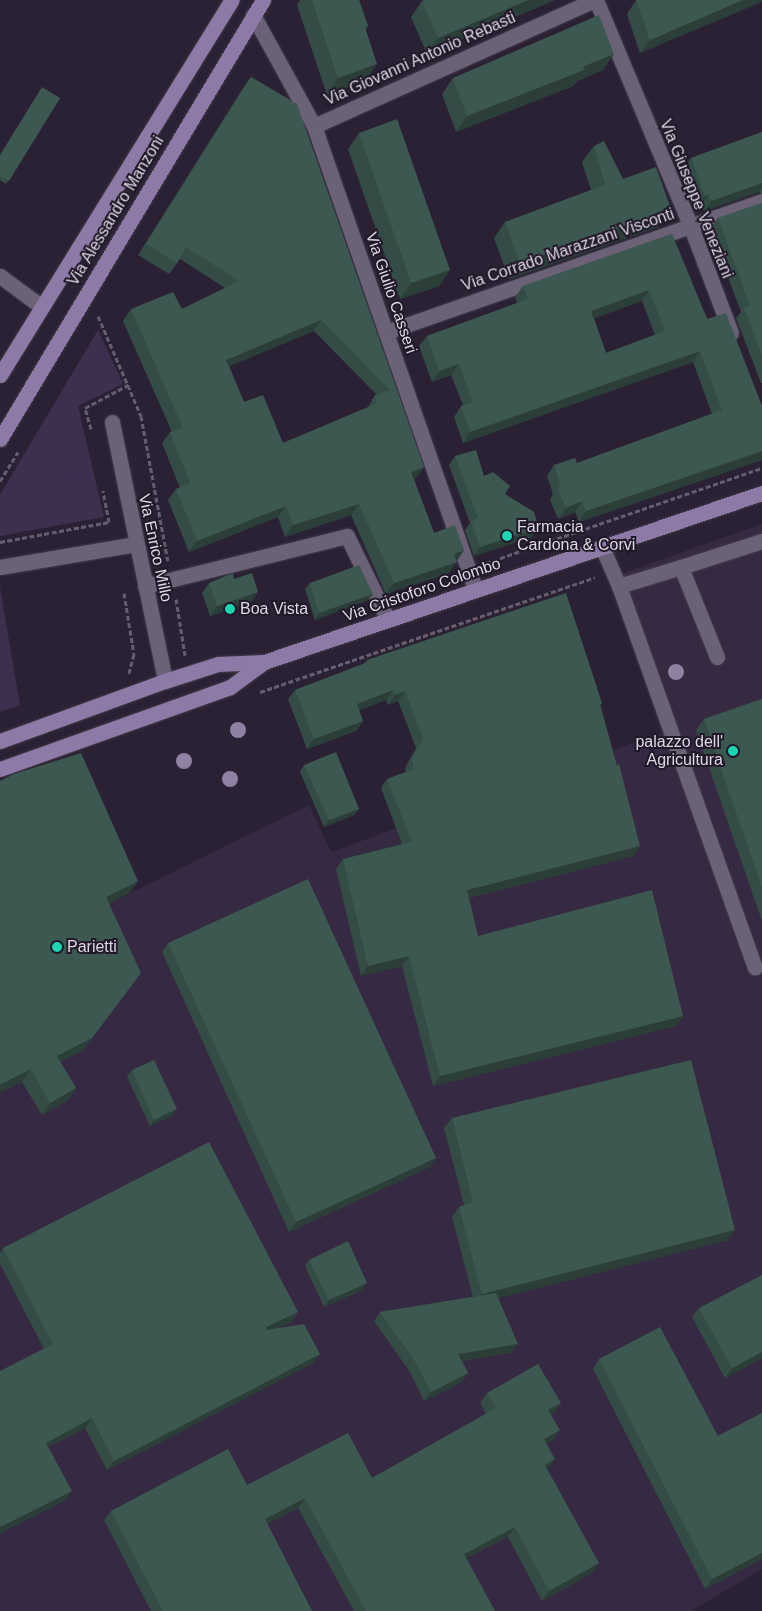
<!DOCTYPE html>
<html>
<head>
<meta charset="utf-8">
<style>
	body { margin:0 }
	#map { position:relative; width:762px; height:1611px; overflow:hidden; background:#2a2234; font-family:Helvetica,sans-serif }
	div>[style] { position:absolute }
	.built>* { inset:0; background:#352a41 }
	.green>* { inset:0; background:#3e2f4e }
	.path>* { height:3px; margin-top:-1.5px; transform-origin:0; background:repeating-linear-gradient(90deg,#655e6e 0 5px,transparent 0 7.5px) }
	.roads { filter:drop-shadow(0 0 1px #443c4b) drop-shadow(0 0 1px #443c4b) }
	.minor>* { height:15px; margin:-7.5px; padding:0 7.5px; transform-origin:7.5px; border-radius:7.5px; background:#6b6277 }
	.major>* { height:15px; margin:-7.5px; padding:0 7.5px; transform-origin:7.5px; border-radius:7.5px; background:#8e7aa6 }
	.trees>* { width:16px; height:16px; margin:-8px; border-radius:50%; background:#8f81a1 }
	.wall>* { inset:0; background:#344c45 }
	.shaded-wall>* { inset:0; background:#2b3e38 }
	.building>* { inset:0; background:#3d5850 }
	.dots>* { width:14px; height:14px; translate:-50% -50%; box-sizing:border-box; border:2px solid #21182a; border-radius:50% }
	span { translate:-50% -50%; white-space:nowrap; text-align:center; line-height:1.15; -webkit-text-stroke:4px #21182a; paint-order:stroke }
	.street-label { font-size:16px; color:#ded9e5 }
	.poi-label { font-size:16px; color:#ded9e5 }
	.left { translate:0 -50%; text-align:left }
	.right { translate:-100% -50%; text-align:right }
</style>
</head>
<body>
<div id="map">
	<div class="built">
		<i style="clip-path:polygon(762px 524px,762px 1569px,691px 1611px,0 1611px,0 1093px,98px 909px,309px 805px,331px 852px,677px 727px,623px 573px)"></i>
	</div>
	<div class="green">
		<i style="clip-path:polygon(98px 330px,123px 384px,78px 406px,104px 517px,0 536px,0 495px)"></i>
		<i style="clip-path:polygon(0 587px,20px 705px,0 712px)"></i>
	</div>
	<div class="path">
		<i style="left:98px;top:316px;width:109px;rotate:66.7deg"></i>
		<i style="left:141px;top:416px;width:147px;rotate:79.5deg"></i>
		<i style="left:91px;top:429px;width:22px;rotate:-106deg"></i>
		<i style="left:85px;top:408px;width:49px;rotate:-28.1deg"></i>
		<i style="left:0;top:481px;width:34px;rotate:-58deg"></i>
		<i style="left:0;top:542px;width:111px;rotate:-10.4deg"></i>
		<i style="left:109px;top:522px;width:32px;rotate:-101deg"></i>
		<i style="left:486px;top:563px;width:292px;rotate:-19deg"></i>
		<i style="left:124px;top:593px;width:62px;rotate:80.7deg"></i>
		<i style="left:134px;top:654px;width:20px;rotate:105deg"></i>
		<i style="left:176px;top:599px;width:57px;rotate:80.9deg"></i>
		<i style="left:260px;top:692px;width:354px;rotate:-18.9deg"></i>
	</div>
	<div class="roads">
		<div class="minor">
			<i style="left:596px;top:0;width:246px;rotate:67.3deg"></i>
			<i style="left:691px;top:227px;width:113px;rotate:69.3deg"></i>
			<i style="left:253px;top:15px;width:127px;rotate:61.2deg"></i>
			<i style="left:314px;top:126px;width:491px;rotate:70.8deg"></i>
			<i style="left:314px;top:126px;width:308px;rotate:-24.2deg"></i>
			<i style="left:0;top:276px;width:52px;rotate:36.4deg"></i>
			<i style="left:386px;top:332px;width:398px;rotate:-19.2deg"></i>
			<i style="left:112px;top:422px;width:264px;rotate:78.4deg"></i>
			<i style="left:602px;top:547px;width:43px;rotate:66.4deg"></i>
			<i style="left:0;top:567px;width:138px;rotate:-9.6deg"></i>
			<i style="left:681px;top:567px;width:65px;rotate:163deg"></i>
			<i style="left:619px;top:586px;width:405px;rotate:70.4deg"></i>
			<i style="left:145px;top:586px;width:208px;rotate:-13.9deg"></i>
			<i style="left:347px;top:536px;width:93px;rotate:64deg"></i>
			<i style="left:717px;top:657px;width:97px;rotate:-111.8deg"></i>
			<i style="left:681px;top:567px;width:85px;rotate:-17.8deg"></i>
		</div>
		<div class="major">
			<i style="left:0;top:375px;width:441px;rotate:-58.3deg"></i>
			<i style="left:0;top:439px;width:512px;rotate:-59.07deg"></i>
			<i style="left:0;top:741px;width:176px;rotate:-20deg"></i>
			<i style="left:165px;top:681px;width:56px;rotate:-17.8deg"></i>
			<i style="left:218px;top:664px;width:46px;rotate:-2.5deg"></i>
			<i style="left:264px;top:662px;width:526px;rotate:-18.75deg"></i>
			<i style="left:0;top:769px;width:244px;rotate:-19.6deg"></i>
			<i style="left:230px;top:687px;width:42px;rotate:-36.3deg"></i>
		</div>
	</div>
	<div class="trees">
		<i style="left:676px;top:672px"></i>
		<i style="left:238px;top:730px"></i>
		<i style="left:184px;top:761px"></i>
		<i style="left:230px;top:779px"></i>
	</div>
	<div class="wall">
		<i style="clip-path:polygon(300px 0,359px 0,368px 26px,366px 30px,366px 80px,327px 95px,297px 5px)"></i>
		<i style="clip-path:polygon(425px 0,555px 0,427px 54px,411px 17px,422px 1px)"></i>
		<i style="clip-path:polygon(636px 0,762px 0,640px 53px,627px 14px)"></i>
		<i style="clip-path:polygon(603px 70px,577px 81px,573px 86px,456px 132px,442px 94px,453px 78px)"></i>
		<i style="clip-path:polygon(evenodd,251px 77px,424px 467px,416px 478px,414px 479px,434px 533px,464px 550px,449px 573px,386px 594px,351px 515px,285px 537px,278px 517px,189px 552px,168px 500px,176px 489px,180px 488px,162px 443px,170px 432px,172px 432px,123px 321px,131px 309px,182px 309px,225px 288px,180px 259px,169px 274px,138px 255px,243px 88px,251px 77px,314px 331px,377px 395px,375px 395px,368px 407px,283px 443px,244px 402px,229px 366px,314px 331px)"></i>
		<i style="clip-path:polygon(60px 98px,6px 184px,0 180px,0 155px)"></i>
		<i style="clip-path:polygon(762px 132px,762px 194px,759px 192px,704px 211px,701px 205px,697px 206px,683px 169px,691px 158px)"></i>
		<i style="clip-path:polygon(359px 133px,450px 270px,439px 286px,400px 299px,348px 149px)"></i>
		<i style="clip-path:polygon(594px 146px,623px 179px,668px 209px,669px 211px,658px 227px,509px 279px,494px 238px,505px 222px,591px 190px,582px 162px)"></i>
		<i style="clip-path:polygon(762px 203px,762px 383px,761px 383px,736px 318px,741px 312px,710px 229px,718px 218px)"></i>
		<i style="clip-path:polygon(evenodd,672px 234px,707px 319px,762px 406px,762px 460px,579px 522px,575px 512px,558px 519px,550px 500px,553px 494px,547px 476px,554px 465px,577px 463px,712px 414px,693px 362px,463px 443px,454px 417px,461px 406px,463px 405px,451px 375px,432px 382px,419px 346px,427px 336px,517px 303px,515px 297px,523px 286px,672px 234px,642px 301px,655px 335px,606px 353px,594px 318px,642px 301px)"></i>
		<i style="clip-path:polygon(455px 456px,484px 476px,505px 494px,532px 537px,474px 556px,465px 530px,470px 523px,449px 465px)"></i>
		<i style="clip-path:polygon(209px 583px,258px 592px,251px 602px,210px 616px,202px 593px)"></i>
		<i style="clip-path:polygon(310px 583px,373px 594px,368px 600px,315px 620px,305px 589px)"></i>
		<i style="clip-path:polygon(367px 660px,602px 703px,600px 706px,633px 856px,469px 898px,478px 936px,683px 1016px,676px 1026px,433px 1086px,402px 966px,361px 976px,336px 869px,343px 859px,402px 844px,381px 788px,387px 779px,406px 772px,405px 768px,416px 748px,398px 701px,388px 705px,386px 700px,359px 710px,363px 721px,356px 731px,307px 749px,288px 699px,295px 690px,364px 664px)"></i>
		<i style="clip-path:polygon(762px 699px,762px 921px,696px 730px,704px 719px)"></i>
		<i style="clip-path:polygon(304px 765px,359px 809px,354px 815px,324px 827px,300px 772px)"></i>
		<i style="clip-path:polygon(0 781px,138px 881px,129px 893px,109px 904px,132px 985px,83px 1050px,60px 1062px,76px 1088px,68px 1100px,42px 1115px,22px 1082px)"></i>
		<i style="clip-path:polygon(168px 943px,430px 1167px,289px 1232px,162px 952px)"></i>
		<i style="clip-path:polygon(132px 1070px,172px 1116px,150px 1126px,127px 1077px)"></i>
		<i style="clip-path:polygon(452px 1118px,728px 1240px,498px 1298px,511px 1353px,462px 1361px,468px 1373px,462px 1382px,424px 1401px,410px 1372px,374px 1321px,380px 1312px,473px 1297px,452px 1217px,459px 1207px,464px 1205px,444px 1128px)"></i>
		<i style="clip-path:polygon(3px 1248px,298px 1312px,291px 1322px,278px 1328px,320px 1354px,313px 1363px,107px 1470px,85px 1428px,48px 1447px,66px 1500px,0 1533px,44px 1349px,0 1264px,0 1253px)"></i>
		<i style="clip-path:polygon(309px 1260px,362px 1290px,324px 1307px,305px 1266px)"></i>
		<i style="clip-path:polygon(699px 1308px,762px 1358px,725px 1378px,692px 1317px)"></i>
		<i style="clip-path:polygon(599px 1359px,718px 1436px,762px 1413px,762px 1559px,705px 1589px,593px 1369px)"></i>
		<i style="clip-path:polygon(487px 1393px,561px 1403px,554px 1413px,551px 1415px,553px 1440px,546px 1444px,548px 1469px,547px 1469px,592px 1573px,542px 1601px,508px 1537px,466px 1558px,495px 1611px,354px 1611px,298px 1508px,267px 1524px,312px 1611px,151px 1611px,104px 1520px,111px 1511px,247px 1485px,372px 1478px,486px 1414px,480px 1403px)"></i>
	</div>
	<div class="shaded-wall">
		<i style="clip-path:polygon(528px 0,555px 0,427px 54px,438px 38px)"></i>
		<i style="clip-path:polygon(743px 0,762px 0,762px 2px,640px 53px,650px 40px)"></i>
		<i style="clip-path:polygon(614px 54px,603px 70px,577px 81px,573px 86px,456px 132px,467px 116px)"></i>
		<i style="clip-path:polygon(377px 64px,366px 80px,327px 95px,338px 78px)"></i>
		<i style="clip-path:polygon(762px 183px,762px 188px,759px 192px,704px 211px,711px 201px)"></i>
		<i style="clip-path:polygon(709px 194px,701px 205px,697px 206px,705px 196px)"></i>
		<i style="clip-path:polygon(670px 206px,665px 213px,669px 211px,658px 227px,509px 279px,520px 263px)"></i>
		<i style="clip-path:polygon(450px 270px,439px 286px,400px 299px,411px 283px)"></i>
		<i style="clip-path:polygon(649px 290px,642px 301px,584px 322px,591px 311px)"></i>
		<i style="clip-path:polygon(321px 320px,314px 331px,218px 371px,226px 360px)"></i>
		<i style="clip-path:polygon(700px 351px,693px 362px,463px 443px,470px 432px)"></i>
		<i style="clip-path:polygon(459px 364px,451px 375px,432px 382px,439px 371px)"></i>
		<i style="clip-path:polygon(762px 451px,762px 460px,579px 522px,586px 511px)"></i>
		<i style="clip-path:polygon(424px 467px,416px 478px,403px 483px,411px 472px)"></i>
		<i style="clip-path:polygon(582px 501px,575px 512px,558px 519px,566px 508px)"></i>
		<i style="clip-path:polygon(359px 504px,351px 515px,285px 537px,293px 525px)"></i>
		<i style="clip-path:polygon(286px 506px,278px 517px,189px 552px,197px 541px)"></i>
		<i style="clip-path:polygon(539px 528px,532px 537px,474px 556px,480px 547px)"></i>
		<i style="clip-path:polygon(464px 550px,456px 562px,454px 554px)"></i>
		<i style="clip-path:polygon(457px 562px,449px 573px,386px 594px,394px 583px)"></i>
		<i style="clip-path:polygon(258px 592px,251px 602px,210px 616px,217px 606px)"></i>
		<i style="clip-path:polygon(373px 594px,368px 600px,315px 620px,319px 613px)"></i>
		<i style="clip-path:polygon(393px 690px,386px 700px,350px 714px,357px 704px)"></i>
		<i style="clip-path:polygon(405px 691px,398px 701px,388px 705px,395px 695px)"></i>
		<i style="clip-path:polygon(363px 721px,356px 731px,307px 749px,314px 739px)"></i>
		<i style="clip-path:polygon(359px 809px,354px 815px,324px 827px,329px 820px)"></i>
		<i style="clip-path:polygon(640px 846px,633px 856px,460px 900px,467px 890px)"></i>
		<i style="clip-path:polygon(138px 881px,129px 893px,98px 909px,106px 897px)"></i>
		<i style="clip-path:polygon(409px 956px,402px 966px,361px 976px,368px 966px)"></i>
		<i style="clip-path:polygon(141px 973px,83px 1050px,48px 1068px,57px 1056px)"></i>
		<i style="clip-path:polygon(683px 1016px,676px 1026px,433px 1086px,440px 1076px)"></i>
		<i style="clip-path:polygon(31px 1069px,22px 1082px,0 1093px,0 1085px)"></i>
		<i style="clip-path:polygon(76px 1088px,68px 1100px,42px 1115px,50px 1103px)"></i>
		<i style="clip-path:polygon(177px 1109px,172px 1116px,150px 1126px,154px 1120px)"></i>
		<i style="clip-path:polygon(436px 1158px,430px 1167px,289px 1232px,296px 1222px)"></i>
		<i style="clip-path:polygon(735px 1230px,728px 1240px,475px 1304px,482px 1294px)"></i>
		<i style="clip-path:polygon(367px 1283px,362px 1290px,324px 1307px,329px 1300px)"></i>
		<i style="clip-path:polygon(298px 1312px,291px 1322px,259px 1336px,266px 1327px)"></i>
		<i style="clip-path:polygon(518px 1344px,511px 1353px,451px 1363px,458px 1354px)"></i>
		<i style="clip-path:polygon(762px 1352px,762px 1358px,725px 1378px,732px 1368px)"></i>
		<i style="clip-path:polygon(320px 1354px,313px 1363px,107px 1470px,114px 1461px)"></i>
		<i style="clip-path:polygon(468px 1373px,462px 1382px,424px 1401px,431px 1392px)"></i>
		<i style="clip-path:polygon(561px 1403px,554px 1413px,542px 1420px,548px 1410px)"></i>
		<i style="clip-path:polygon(92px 1418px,85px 1428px,39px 1452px,46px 1443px)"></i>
		<i style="clip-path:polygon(560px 1430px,553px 1440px,537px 1449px,544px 1439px)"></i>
		<i style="clip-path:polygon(555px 1459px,548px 1469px,538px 1474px,545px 1465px)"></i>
		<i style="clip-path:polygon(72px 1491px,66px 1500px,0 1533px,0 1527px)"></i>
		<i style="clip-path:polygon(305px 1498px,298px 1508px,258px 1529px,265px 1519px)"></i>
		<i style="clip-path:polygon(515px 1527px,508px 1537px,457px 1563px,464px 1554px)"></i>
		<i style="clip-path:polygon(762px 1553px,762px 1559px,705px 1589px,712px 1579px)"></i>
		<i style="clip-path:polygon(599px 1563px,592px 1573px,542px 1601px,549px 1591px)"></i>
	</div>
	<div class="building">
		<i style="clip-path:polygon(312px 0,359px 0,368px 26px,365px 27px,377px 64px,338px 78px)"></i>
		<i style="clip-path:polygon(425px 0,528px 0,438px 38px,422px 1px)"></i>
		<i style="clip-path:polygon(636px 0,743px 0,650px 40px)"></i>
		<i style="clip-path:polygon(599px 15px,614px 54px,583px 67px,584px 70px,467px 116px,453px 78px)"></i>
		<i style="clip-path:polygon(evenodd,251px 77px,297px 104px,424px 467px,411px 472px,434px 533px,455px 525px,464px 550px,454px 554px,457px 562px,394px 583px,359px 504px,293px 525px,286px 506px,197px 541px,176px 489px,190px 483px,170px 432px,183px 428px,131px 309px,173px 292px,182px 309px,239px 281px,186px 247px,177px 263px,146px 244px,251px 77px,321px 320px,390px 390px,375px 395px,376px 404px,283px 443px,263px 395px,244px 402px,226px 360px,321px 320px)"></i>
		<i style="clip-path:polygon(42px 87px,60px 98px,9px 181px,0 176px,0 155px)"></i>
		<i style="clip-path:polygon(397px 119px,450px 270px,411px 283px,359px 133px)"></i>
		<i style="clip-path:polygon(762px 132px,762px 183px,711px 201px,709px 194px,705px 196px,691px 158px)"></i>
		<i style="clip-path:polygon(604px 141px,623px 179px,656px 167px,670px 206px,667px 207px,669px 211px,520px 263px,505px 222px,605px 185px,594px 146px)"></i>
		<i style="clip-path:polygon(762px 203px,762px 355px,744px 308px,750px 306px,718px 218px)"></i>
		<i style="clip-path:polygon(evenodd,672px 234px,707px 319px,726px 313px,762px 406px,762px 451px,586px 511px,582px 501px,566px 508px,558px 489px,560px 483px,554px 465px,575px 458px,577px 463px,722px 410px,700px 351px,470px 432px,461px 406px,473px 402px,459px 364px,439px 371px,427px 336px,528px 299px,523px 286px,672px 234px,649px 290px,665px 331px,606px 353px,591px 311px,649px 290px)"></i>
		<i style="clip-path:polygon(476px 450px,484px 476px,493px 472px,510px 486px,505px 494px,534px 512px,539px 528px,480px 547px,471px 521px,478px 518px,455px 456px)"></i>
		<i style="clip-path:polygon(359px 565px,373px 594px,319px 613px,310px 583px)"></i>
		<i style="clip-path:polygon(233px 573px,234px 579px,252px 573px,258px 592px,217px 606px,209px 583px)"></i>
		<i style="clip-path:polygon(566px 593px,602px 703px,600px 704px,617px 766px,619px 764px,640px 846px,467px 890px,478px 936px,652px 890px,683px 1016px,440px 1076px,409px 956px,368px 966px,343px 859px,412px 842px,387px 779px,414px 769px,412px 759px,423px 739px,405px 691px,395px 695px,393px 690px,357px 704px,363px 721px,314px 739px,295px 690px,368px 662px,367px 660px)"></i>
		<i style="clip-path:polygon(762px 699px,762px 888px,704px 719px)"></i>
		<i style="clip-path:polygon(336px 752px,359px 809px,329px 820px,304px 765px)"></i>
		<i style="clip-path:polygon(81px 753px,138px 881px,106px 897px,141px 973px,92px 1038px,57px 1056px,76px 1088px,50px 1103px,31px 1069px,0 1085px,0 781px,14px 774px)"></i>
		<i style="clip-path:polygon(308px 879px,436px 1158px,296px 1222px,168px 943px)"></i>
		<i style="clip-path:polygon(154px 1060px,177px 1109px,154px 1120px,132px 1070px)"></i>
		<i style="clip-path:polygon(691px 1060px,735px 1230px,482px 1294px,459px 1207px,473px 1202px,452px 1118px)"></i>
		<i style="clip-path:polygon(209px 1142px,298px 1312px,266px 1327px,267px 1330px,304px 1324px,320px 1354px,114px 1461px,92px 1418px,46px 1443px,72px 1491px,0 1527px,0 1371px,53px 1344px,3px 1248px)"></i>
		<i style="clip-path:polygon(348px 1241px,367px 1283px,329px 1300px,309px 1260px)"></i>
		<i style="clip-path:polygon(762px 1275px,762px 1352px,732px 1368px,699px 1308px)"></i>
		<i style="clip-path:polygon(496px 1293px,518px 1344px,458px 1354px,468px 1373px,431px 1392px,416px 1363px,380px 1312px)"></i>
		<i style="clip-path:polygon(660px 1327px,718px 1436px,762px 1413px,762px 1553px,712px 1579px,599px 1359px)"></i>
		<i style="clip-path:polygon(538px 1364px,561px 1403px,548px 1410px,560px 1430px,544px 1439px,555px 1459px,545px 1465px,599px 1563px,549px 1591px,515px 1527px,464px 1554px,495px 1611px,366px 1611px,305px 1498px,265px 1519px,312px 1611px,163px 1611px,111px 1511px,228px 1449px,247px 1485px,348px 1433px,372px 1478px,496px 1408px,487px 1393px)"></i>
	</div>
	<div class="dots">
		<i style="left:507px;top:536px;background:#1dd5b1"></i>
		<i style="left:230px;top:609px;background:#1dd5b1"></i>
		<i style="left:733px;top:751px;background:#1dd5b1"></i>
		<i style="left:57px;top:947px;background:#1dd5b1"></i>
	</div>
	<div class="street-label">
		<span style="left:420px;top:59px;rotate:-24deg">Via Giovanni Antonio Rebasti</span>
		<span style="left:696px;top:199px;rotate:68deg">Via Giuseppe Veneziani</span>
		<span style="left:116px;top:211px;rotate:-59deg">Via Alessandro Manzoni</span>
		<span style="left:568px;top:250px;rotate:-19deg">Via Corrado Marazzani Visconti</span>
		<span style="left:391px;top:293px;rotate:71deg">Via Giulio Casseri</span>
		<span style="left:155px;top:548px;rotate:78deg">Via Enrico Millo</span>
		<span style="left:422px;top:590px;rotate:-19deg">Via Cristoforo Colombo</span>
	</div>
	<div class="poi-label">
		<span class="left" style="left:517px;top:536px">Farmacia<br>Cardona &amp; Corvi</span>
		<span class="left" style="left:240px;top:609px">Boa Vista</span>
		<span class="right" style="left:723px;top:751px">palazzo dell'<br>Agricultura</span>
		<span class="left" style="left:67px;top:947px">Parietti</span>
	</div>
</div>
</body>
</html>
